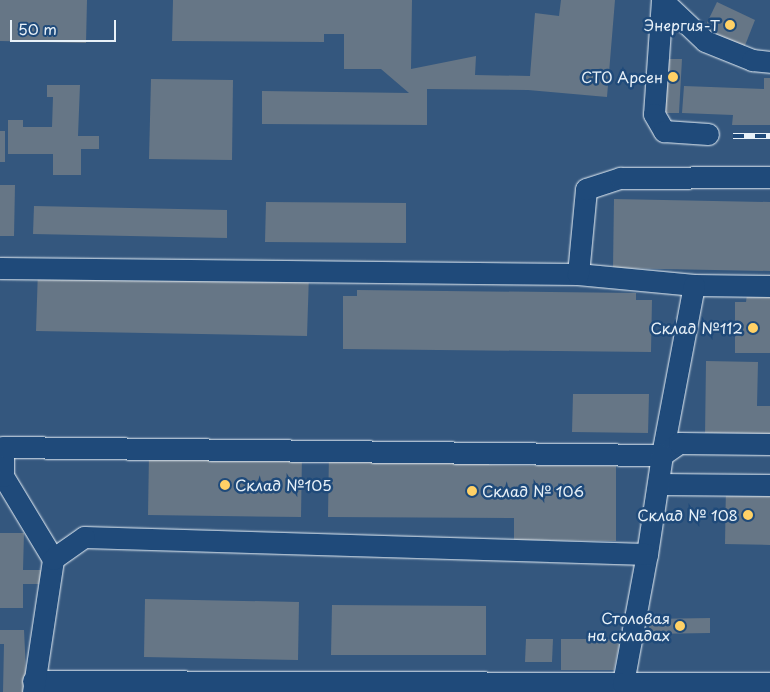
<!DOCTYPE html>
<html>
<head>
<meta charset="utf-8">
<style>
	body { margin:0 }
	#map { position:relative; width:770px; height:692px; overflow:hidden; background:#1f4a7a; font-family:"Playpen Sans",sans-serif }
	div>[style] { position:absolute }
	.built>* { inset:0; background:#34577e }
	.building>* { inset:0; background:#667686 }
	.roads { filter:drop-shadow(0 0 1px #e8f1f8) drop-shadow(0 0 1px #e8f1f8) }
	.minor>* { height:21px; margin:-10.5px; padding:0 10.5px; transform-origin:10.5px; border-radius:10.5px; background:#1f4a7a }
	.rail>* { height:5.5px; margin-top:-2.75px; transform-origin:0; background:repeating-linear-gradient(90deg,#1f4a7a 0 11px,#e8f1f8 0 22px); box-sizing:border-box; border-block:1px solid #e8f1f8 }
	.dots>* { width:14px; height:14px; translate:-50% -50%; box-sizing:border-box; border:2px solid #1f4a7a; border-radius:50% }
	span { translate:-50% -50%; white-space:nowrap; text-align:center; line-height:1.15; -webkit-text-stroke:5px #1f4a7a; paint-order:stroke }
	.poi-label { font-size:15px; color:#e8f1f8 }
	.right { translate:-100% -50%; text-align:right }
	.left { translate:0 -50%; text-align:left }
	.scale { position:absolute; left:10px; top:20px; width:106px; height:22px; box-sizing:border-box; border:2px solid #e8f1f8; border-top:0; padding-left:6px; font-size:15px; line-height:18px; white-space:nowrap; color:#e8f1f8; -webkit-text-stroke:4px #1f4a7a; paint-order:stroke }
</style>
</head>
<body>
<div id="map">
	<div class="built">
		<i style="clip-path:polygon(0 0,770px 0,770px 692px,0 692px)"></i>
	</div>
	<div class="building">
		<i style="clip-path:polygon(0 0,87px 0,86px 43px,0 41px)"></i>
		<i style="clip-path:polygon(173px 0,412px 0,411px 69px,476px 56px,475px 75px,530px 76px,535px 13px,559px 16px,561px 0,615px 0,607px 97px,528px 90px,427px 89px,427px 125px,262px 124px,262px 91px,409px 93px,381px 69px,344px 69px,344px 34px,324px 34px,324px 42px,172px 41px)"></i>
		<i style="clip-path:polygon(717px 2px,755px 20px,744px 48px,704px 29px)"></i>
		<i style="clip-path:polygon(664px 59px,682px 59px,679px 113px,661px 113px)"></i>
		<i style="clip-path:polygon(764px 78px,770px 78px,770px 125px,732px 125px,733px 115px,682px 113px,684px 86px,764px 89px)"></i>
		<i style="clip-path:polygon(151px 79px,233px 80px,232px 160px,149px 159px)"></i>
		<i style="clip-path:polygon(47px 85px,80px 85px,78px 136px,99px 136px,99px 149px,81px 149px,81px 175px,53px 175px,53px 154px,8px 154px,8px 120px,23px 120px,23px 127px,52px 127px,53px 97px,47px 97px)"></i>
		<i style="clip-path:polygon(0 131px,5px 131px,5px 162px,0 162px)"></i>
		<i style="clip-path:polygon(0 185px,15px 185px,14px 236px,0 236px)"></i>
		<i style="clip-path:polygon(614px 199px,770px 202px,770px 271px,613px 268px)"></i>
		<i style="clip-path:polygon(266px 202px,406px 203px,406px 243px,265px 242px)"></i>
		<i style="clip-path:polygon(34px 206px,227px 210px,227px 238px,33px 234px)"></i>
		<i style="clip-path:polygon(38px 269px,309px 274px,307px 336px,36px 331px)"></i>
		<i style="clip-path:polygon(357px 290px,636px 293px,636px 300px,652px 300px,651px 352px,343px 349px,343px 296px,357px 296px)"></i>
		<i style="clip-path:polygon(747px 294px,770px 294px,770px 353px,735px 353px,735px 302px,746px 302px)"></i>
		<i style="clip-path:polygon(706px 361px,758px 362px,757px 406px,770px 406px,770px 437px,705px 436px)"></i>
		<i style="clip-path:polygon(573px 394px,649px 394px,648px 433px,572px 432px)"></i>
		<i style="clip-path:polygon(329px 451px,489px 453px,489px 465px,616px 466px,616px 541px,514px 540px,514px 518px,328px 517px)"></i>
		<i style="clip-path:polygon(149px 453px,302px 455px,301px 517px,148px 515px)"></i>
		<i style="clip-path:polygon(726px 485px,770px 485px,770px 545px,725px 544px)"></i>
		<i style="clip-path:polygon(0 533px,24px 533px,23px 570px,46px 570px,46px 584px,23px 584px,23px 608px,0 608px)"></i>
		<i style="clip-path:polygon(145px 599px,299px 602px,298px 660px,144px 657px)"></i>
		<i style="clip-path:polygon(332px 605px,486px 606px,486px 655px,331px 655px)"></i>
		<i style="clip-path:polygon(710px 618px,710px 633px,649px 634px,649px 619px)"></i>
		<i style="clip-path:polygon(0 630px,24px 630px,27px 692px,3px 692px,4px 644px,0 644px)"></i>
		<i style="clip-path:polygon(526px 639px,553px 639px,552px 662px,525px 662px)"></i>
		<i style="clip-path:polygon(561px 639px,620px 639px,614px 670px,561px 670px)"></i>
	</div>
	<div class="roads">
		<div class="minor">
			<i style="left:662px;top:0;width:114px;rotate:94deg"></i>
			<i style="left:654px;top:114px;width:20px;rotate:60deg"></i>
			<i style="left:664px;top:131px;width:44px;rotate:3.9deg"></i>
			<i style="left:662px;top:0;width:59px;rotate:43.6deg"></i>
			<i style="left:705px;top:41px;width:51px;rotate:22deg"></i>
			<i style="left:752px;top:60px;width:18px;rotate:6deg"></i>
			<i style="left:0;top:268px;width:578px;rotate:0.59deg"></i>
			<i style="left:694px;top:285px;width:117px;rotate:-174.6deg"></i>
			<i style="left:578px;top:274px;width:85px;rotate:-84.6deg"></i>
			<i style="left:586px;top:189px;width:36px;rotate:-18deg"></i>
			<i style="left:620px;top:178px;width:150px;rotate:-0.4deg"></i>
			<i style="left:770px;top:286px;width:76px;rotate:-179.2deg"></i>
			<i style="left:694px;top:285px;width:173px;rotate:100.7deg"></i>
			<i style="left:662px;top:455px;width:21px;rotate:-35deg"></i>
			<i style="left:679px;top:443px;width:91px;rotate:0.6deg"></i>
			<i style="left:658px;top:484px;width:112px;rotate:0.5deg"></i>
			<i style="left:33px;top:681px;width:590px;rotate:0.19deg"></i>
			<i style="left:623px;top:683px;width:131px;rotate:-79.5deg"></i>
			<i style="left:623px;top:683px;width:147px"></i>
			<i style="left:33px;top:692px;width:134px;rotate:-81.4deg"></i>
			<i style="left:53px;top:559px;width:97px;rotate:-121.1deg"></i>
			<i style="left:3px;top:476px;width:29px;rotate:-90deg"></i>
			<i style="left:3px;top:447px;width:659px;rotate:0.7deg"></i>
			<i style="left:662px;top:455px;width:100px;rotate:98.6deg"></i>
			<i style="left:647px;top:554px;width:563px;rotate:-178.27deg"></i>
			<i style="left:84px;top:537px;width:38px;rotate:145deg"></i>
		</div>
	</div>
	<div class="rail">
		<i style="left:733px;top:136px;width:37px"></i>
	</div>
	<div class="dots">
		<i style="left:730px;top:25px;background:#ffd166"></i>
		<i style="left:673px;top:77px;background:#ffd166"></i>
		<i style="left:753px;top:328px;background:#ffd166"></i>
		<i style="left:225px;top:485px;background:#ffd166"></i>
		<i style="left:472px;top:491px;background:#ffd166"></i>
		<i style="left:748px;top:515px;background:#ffd166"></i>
		<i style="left:680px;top:626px;background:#ffd166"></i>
	</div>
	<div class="poi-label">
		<span class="right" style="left:720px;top:25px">Энергия-Т</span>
		<span class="right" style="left:663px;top:77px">СТО Арсен</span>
		<span class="right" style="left:743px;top:328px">Склад №112</span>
		<span class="left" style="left:235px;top:485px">Склад №105</span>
		<span class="left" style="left:482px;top:491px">Склад № 106</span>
		<span class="right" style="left:738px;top:515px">Склад № 108</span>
		<span class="right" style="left:670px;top:626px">Столовая<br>на складах</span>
	</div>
	<div class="scale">50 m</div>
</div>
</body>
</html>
